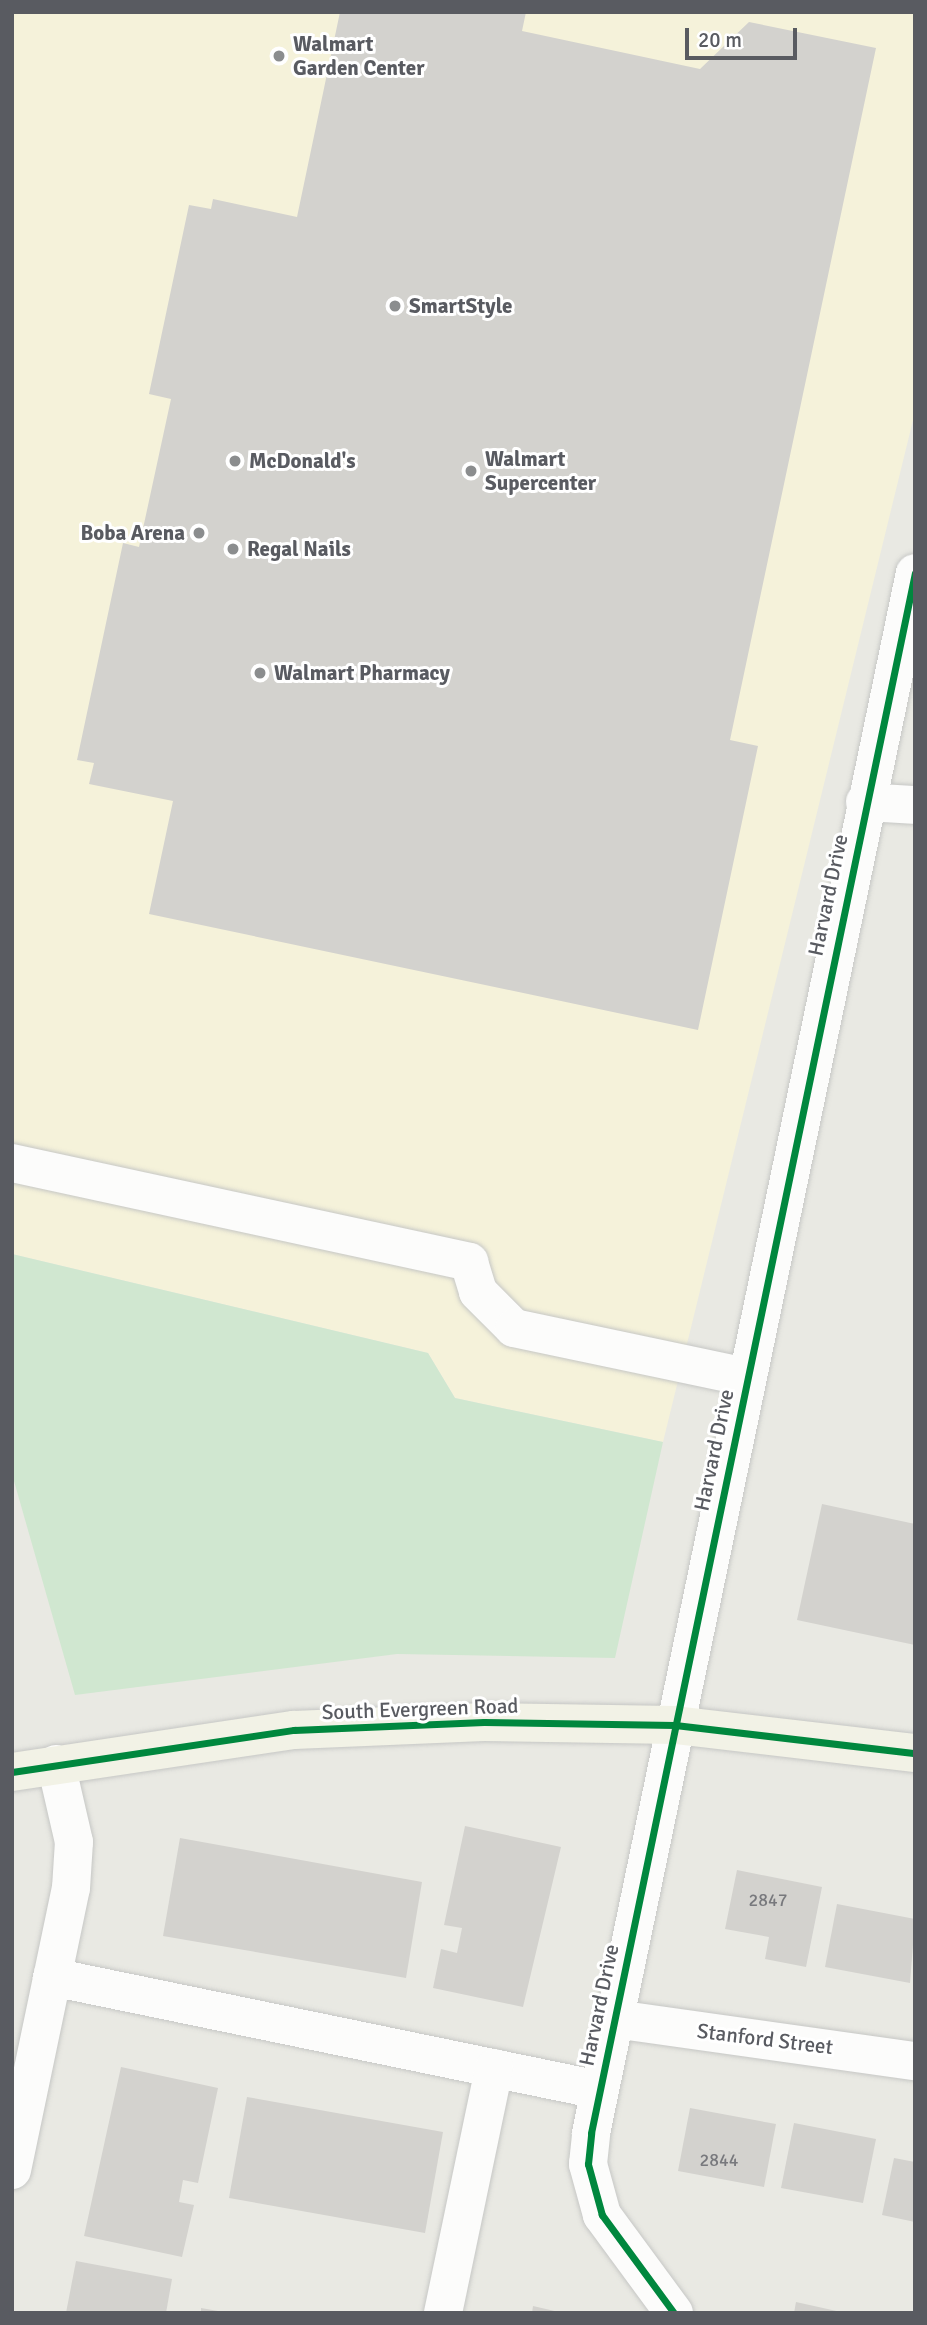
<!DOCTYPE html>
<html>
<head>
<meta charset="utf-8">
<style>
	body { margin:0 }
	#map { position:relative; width:927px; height:2325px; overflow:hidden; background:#e9e9e3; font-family:Signika,sans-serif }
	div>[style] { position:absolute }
	.commercial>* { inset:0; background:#f5f2da }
	.green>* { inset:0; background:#d0e7d0 }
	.building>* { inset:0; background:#d3d2ce }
	.roads { filter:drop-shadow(0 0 2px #c6c7c5) drop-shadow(0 0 2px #c6c7c5) }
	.minor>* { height:38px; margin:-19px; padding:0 19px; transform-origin:19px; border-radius:19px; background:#fcfcfb }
	.major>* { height:38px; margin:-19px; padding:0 19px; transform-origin:19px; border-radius:19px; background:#f2f2e6 }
	.cycleway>* { height:7px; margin:-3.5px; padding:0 3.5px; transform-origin:3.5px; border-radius:3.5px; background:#00873e }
	.dots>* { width:19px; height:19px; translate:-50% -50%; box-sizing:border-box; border:4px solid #fff; border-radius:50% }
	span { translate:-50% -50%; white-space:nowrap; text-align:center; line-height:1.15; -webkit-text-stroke:6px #fff; paint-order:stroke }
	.number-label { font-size:18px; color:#78797d }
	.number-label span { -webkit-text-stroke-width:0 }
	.poi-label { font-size:21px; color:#595b61; font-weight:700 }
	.left { translate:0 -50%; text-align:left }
	.right { translate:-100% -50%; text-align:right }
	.street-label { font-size:21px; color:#595b61 }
	.frame { position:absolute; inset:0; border:14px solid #595b61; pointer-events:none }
	.scale { position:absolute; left:685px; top:28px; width:112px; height:32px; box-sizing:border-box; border:4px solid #595b61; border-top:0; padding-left:9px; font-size:21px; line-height:24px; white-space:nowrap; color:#595b61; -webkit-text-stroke:5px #fff; paint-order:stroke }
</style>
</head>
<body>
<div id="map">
	<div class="commercial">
		<i style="clip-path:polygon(12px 12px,915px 12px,915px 412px,663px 1442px,455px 1398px,428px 1353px,12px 1254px)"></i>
	</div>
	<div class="green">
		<i style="clip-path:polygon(12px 1254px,428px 1353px,455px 1398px,663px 1442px,615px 1658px,397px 1654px,75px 1695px,12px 1474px)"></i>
	</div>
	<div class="building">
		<i style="clip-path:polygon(340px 12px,526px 12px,522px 31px,700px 69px,749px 22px,876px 48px,730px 740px,758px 746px,698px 1030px,149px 914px,173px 801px,89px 784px,94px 763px,77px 760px,123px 543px,139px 547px,171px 399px,149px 394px,189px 205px,211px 209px,213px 199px,297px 217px)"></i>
		<i style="clip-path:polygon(822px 1504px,915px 1524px,915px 1645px,797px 1620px)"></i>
		<i style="clip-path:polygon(465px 1826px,561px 1847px,523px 2007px,433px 1988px,441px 1949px,457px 1953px,462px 1928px,444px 1925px)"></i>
		<i style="clip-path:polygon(180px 1838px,422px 1882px,406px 1978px,163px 1936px)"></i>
		<i style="clip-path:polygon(737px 1870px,822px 1887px,806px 1967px,765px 1959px,769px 1937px,725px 1929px)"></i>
		<i style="clip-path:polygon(837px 1904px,915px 1919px,910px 1983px,825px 1967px)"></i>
		<i style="clip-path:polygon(121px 2067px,218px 2088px,198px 2183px,183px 2180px,179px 2202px,194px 2205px,182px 2257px,84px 2236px)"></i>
		<i style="clip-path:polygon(247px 2097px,443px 2132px,425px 2233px,229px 2198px)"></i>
		<i style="clip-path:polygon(690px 2108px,776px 2124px,764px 2187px,678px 2171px)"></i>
		<i style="clip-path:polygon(794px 2123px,876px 2139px,863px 2203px,781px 2188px)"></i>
		<i style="clip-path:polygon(894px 2158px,915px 2162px,915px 2222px,882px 2215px)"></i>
		<i style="clip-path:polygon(76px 2261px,172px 2279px,166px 2313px,66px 2313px)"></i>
		<i style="clip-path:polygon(796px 2302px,841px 2312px,841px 2313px,794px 2313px)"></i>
		<i style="clip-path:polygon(533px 2306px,559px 2312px,559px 2313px,532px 2313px)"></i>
		<i style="clip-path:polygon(201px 2308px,218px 2311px,217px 2313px,201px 2313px)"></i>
	</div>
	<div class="roads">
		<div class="minor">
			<i style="left:865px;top:802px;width:50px;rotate:3.4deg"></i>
			<i style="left:12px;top:1163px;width:468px;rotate:12.2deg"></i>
			<i style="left:469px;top:1262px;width:31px;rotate:73deg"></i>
			<i style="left:478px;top:1292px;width:51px;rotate:45deg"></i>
			<i style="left:514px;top:1328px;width:238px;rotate:11.9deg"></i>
			<i style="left:52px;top:1977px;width:559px;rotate:11.67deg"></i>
			<i style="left:615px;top:2019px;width:303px;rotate:8deg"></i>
			<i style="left:12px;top:2170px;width:288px;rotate:-78.2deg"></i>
			<i style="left:71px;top:1888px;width:46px;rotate:-86.3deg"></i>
			<i style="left:74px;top:1842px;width:80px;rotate:-103deg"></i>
			<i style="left:443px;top:2313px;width:250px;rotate:-78.2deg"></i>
			<i style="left:674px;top:2313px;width:122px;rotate:-126.3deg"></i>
			<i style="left:602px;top:2215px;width:53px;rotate:-105.4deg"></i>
			<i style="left:588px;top:2164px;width:31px;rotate:-84deg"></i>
			<i style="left:591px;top:2133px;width:1593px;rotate:-78.27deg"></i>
		</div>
		<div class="major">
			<i style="left:12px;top:1772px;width:285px;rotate:-8.5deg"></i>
			<i style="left:294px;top:1730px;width:190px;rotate:-2.4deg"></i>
			<i style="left:484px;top:1722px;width:191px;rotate:0.9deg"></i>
			<i style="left:675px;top:1725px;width:242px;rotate:6.7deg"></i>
		</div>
	</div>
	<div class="cycleway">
		<i style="left:12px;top:1772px;width:285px;rotate:-8.5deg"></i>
		<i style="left:294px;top:1730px;width:190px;rotate:-2.4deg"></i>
		<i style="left:484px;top:1722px;width:191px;rotate:0.9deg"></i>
		<i style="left:675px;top:1725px;width:242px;rotate:6.7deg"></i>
		<i style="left:674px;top:2313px;width:122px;rotate:-126.3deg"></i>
		<i style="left:602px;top:2215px;width:53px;rotate:-105.4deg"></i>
		<i style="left:588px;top:2164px;width:31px;rotate:-84deg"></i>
		<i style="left:591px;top:2133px;width:1593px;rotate:-78.27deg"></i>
	</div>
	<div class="dots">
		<i style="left:279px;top:56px;background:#8b8d8e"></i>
		<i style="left:395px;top:306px;background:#8b8d8e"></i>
		<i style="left:235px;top:461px;background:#8b8d8e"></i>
		<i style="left:471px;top:471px;background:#8b8d8e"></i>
		<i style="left:199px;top:533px;background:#8b8d8e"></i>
		<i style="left:233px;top:549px;background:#8b8d8e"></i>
		<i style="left:260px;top:673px;background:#8b8d8e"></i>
	</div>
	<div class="number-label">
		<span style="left:768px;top:1900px">2847</span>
		<span style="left:719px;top:2160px">2844</span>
	</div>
	<div class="poi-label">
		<span class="left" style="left:293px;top:56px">Walmart<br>Garden Center</span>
		<span class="left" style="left:409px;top:306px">SmartStyle</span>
		<span class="left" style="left:485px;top:471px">Walmart<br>Supercenter</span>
		<span class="left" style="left:249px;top:461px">McDonald's</span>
		<span class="right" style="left:185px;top:533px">Boba Arena</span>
		<span class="left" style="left:247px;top:549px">Regal Nails</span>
		<span class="left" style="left:274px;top:673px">Walmart Pharmacy</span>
	</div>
	<div class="street-label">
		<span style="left:828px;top:895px;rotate:-78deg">Harvard Drive</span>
		<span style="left:714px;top:1450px;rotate:-78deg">Harvard Drive</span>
		<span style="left:420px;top:1709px;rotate:-2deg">South Evergreen Road</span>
		<span style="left:599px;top:2005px;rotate:-78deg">Harvard Drive</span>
		<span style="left:765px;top:2039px;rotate:7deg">Stanford Street</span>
	</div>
	<div class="frame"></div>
	<div class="scale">20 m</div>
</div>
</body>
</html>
